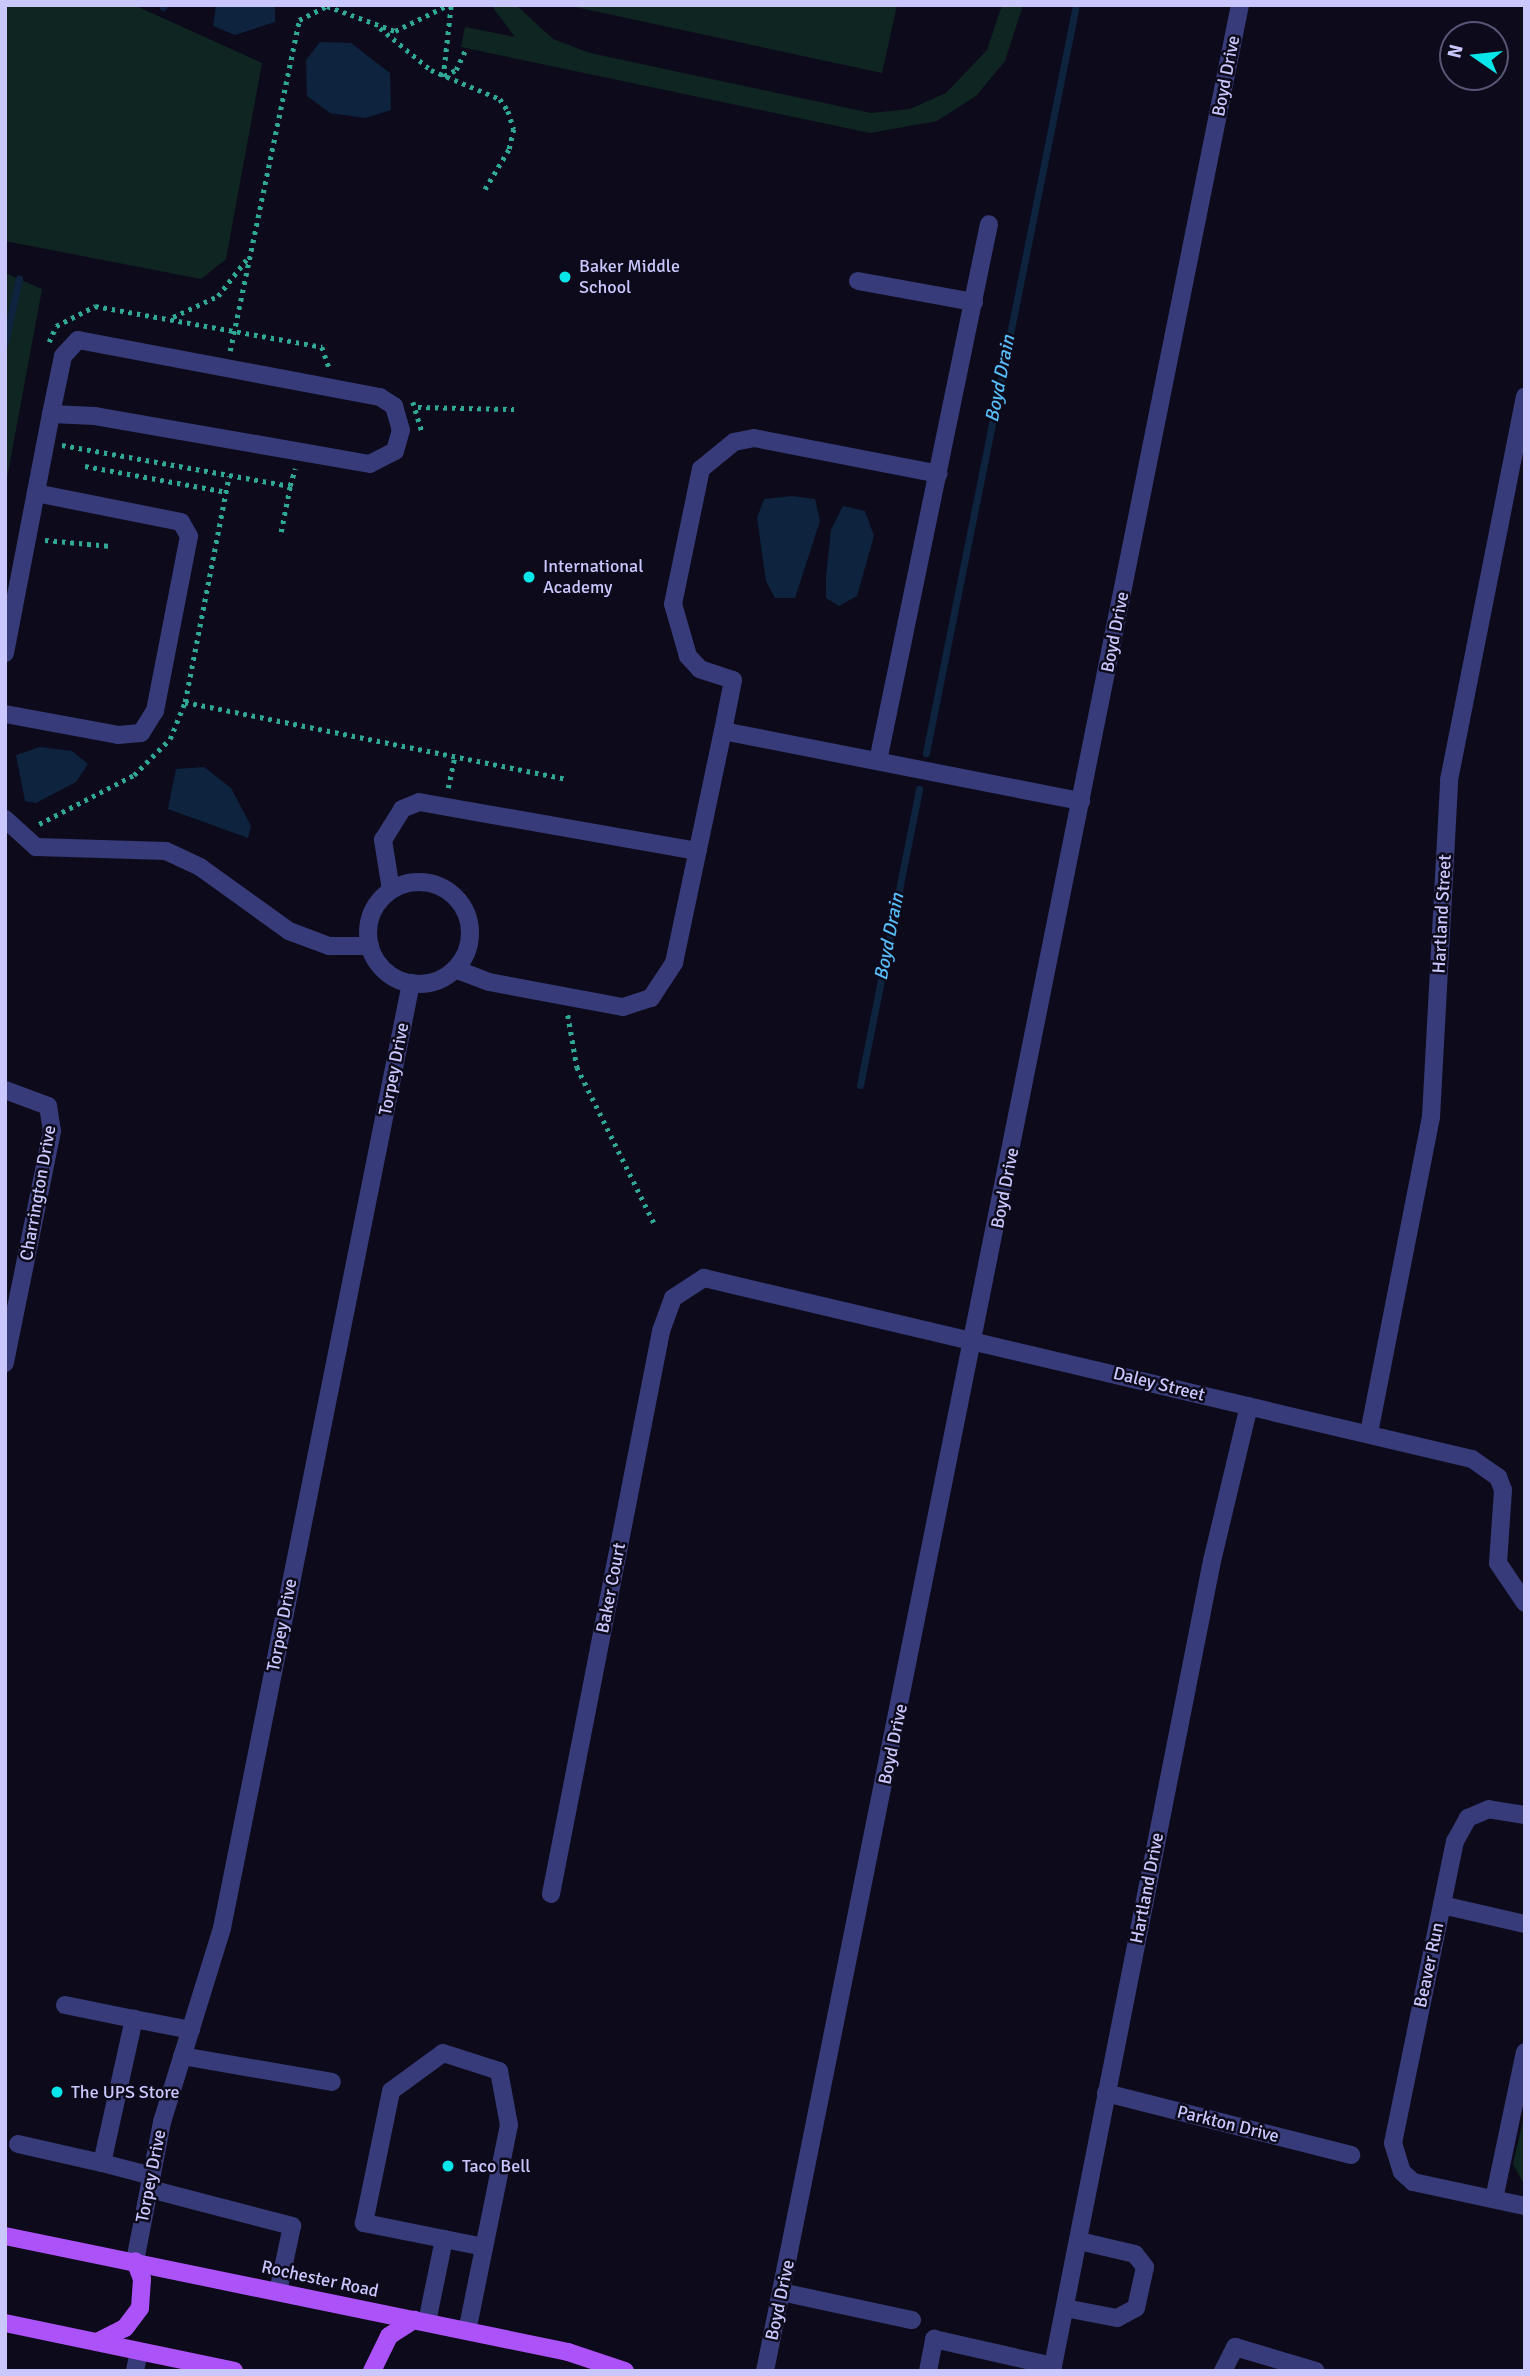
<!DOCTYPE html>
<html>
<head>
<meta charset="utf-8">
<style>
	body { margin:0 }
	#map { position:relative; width:1530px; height:2376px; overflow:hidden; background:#0d0b1b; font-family:Signika,sans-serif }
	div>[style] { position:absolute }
	.green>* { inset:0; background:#0f2522 }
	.water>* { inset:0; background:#0d233e }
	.stream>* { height:7px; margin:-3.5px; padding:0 3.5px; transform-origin:3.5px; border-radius:3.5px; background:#0d233e }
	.path>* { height:4.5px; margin-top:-2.25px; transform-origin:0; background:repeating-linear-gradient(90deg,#30a896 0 3.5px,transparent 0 8.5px) }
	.minor>* { height:18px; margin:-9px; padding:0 9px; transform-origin:9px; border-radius:9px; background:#383b79 }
	.minor>.ring { margin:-9px; padding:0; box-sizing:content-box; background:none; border:18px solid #383b79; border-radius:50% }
	.major>* { height:18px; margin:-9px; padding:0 9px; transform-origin:9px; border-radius:9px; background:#ac52f9 }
	.dots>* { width:19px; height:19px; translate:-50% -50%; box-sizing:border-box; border:4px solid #0d0b1b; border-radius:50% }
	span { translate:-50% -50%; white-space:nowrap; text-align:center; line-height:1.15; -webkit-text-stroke:5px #0d0b1b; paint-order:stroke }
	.street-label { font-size:18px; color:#c9c7fd }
	.poi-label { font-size:18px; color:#c9c7fd }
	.left { translate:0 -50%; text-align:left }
	.water-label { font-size:19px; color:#59bdfa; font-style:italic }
	.frame { position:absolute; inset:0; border:7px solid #c9c7fd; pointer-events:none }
	.north { position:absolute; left:1439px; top:21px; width:70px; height:70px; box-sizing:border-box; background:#0d0b1b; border:2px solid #585675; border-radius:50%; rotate:284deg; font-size:19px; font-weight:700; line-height:28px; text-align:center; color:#c9c7fd }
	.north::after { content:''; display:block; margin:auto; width:24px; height:32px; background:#08e6e9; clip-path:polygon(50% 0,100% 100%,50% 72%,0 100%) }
</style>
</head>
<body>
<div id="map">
	<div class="green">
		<i style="clip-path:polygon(5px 5px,134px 5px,262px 63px,226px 259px,201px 279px,5px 241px)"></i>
		<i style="clip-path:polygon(491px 5px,516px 5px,553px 39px,590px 53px,871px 113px,910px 109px,946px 93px,987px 50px,1002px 5px,1023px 5px,1005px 61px,976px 96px,937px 121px,870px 133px,461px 47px,465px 27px,515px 37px)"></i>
		<i style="clip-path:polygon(566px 5px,897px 5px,882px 73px)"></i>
		<i style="clip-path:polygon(5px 273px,42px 289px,5px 489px)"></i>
		<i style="clip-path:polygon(1525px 2112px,1525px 2186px,1513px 2164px)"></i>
	</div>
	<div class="water">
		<i style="clip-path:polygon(216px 5px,275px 5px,275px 22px,235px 35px,213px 26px)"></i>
		<i style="clip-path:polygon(320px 42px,351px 43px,390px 73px,391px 110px,365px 118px,330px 113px,307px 96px,306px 60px)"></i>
		<i style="clip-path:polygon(792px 496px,815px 499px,820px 521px,795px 598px,775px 598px,766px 581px,757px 518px,764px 499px)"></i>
		<i style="clip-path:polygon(843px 506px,865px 511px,874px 536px,857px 596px,839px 606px,826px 598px,826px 577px,831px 530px)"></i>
		<i style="clip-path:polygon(40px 747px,72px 751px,88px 764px,76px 782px,36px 803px,25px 801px,16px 755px)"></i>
		<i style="clip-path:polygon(204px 767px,231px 788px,251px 826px,248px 838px,168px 809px,176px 769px)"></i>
	</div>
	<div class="stream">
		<i style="left:163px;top:7px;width:2px;rotate:-63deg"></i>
		<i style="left:5px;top:343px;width:66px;rotate:-77.8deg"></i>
		<i style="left:926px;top:753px;width:763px;rotate:-78.66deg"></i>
		<i style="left:860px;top:1085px;width:302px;rotate:-78.7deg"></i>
	</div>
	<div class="path">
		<i style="left:380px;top:28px;width:66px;rotate:39.5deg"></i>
		<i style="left:431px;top:70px;width:75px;rotate:22.8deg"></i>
		<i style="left:500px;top:99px;width:14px;rotate:56deg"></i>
		<i style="left:508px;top:111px;width:19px;rotate:72deg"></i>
		<i style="left:514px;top:129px;width:22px;rotate:103deg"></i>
		<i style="left:509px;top:150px;width:47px;rotate:121deg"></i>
		<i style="left:444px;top:76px;width:13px;rotate:-27deg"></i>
		<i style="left:456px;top:70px;width:21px;rotate:-65deg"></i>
		<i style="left:443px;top:77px;width:72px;rotate:-83.7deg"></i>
		<i style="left:173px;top:317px;width:50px;rotate:-25deg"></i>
		<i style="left:218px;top:296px;width:46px;rotate:-52.1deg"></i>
		<i style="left:49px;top:342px;width:17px;rotate:-66deg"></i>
		<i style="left:56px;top:326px;width:44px;rotate:-27.1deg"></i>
		<i style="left:95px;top:306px;width:231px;rotate:10.2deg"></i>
		<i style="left:322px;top:347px;width:24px;rotate:71deg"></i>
		<i style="left:230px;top:351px;width:338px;rotate:-78.2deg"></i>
		<i style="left:299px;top:20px;width:31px;rotate:-27deg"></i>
		<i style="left:327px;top:6px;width:72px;rotate:20.2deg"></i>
		<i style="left:395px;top:31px;width:59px;rotate:-26.1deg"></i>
		<i style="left:413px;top:402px;width:31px;rotate:73deg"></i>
		<i style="left:418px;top:407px;width:96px;rotate:1.2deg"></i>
		<i style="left:62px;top:445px;width:232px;rotate:10.2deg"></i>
		<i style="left:290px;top:486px;width:18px;rotate:-74deg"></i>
		<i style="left:85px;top:466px;width:143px;rotate:10.4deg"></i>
		<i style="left:281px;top:532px;width:47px;rotate:-78.9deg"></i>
		<i style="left:45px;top:540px;width:66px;rotate:5.2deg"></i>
		<i style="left:185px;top:702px;width:389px;rotate:11.4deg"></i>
		<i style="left:448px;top:788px;width:33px;rotate:-78deg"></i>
		<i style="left:39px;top:824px;width:107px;rotate:-27.3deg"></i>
		<i style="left:134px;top:775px;width:51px;rotate:-45deg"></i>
		<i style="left:170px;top:739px;width:40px;rotate:-68deg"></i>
		<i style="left:185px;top:702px;width:230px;rotate:-79deg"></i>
		<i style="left:568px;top:1015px;width:53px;rotate:80.2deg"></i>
		<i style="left:577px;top:1067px;width:174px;rotate:63.7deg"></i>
	</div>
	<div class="minor">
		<i style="left:858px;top:281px;width:118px;rotate:10.3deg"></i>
		<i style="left:5px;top:653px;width:243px;rotate:-79.1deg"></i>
		<i style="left:51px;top:414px;width:59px;rotate:-78.3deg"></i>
		<i style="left:63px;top:356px;width:22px;rotate:-47deg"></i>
		<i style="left:78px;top:340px;width:307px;rotate:10.7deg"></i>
		<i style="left:380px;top:397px;width:17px;rotate:33deg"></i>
		<i style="left:394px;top:406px;width:25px;rotate:74deg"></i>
		<i style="left:401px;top:430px;width:22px;rotate:106deg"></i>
		<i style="left:395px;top:451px;width:28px;rotate:153deg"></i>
		<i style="left:370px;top:464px;width:279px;rotate:-170.1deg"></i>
		<i style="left:95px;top:416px;width:44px;rotate:-177.4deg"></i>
		<i style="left:5px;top:714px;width:115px;rotate:10.5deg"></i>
		<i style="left:118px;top:735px;width:23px;rotate:-5deg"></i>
		<i style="left:141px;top:733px;width:26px;rotate:-58deg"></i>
		<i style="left:155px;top:711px;width:178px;rotate:-79deg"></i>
		<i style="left:189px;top:536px;width:16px;rotate:-120deg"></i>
		<i style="left:181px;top:522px;width:148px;rotate:-168.7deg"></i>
		<i style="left:723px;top:731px;width:52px;rotate:-78.9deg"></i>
		<i style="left:733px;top:680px;width:35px;rotate:-162deg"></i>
		<i style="left:700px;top:669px;width:18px;rotate:-133deg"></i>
		<i style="left:688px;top:656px;width:54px;rotate:-106.1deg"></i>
		<i style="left:673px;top:604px;width:138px;rotate:-78.3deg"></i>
		<i style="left:701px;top:469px;width:43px;rotate:-39.3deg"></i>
		<i style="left:734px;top:442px;width:20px;rotate:-11deg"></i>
		<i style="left:754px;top:438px;width:188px;rotate:11deg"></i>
		<i style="left:878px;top:761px;width:548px;rotate:-78.32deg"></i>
		<i style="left:5px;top:819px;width:42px;rotate:42.1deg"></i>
		<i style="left:36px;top:847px;width:130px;rotate:1.8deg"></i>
		<i style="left:166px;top:851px;width:38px;rotate:25deg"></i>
		<i style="left:200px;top:867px;width:110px;rotate:35.7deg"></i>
		<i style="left:289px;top:931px;width:43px;rotate:20.6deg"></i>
		<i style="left:329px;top:946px;width:41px"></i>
		<i class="ring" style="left:368px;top:882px;width:84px;height:84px"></i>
		<i style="left:391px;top:890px;width:51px;rotate:-99.1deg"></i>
		<i style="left:383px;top:840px;width:36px;rotate:-58deg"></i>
		<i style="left:402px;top:809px;width:18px;rotate:-22deg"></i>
		<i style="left:419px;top:802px;width:283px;rotate:10deg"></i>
		<i style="left:455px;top:969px;width:36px;rotate:21deg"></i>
		<i style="left:489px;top:982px;width:136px;rotate:10.6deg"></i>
		<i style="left:623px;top:1007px;width:29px;rotate:-18deg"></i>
		<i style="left:651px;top:998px;width:42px;rotate:-56.7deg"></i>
		<i style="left:674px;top:963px;width:237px;rotate:-78.1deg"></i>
		<i style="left:723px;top:731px;width:365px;rotate:11.1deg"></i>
		<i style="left:5px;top:1090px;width:46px;rotate:20.4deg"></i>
		<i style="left:48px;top:1106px;width:25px;rotate:81deg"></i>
		<i style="left:52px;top:1131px;width:237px;rotate:101.5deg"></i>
		<i style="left:1369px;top:1433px;width:322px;rotate:-78.9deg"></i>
		<i style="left:1431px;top:1117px;width:337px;rotate:-86.9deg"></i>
		<i style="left:1449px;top:780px;width:391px;rotate:-78.8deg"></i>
		<i style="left:1525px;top:1815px;width:36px;rotate:-171deg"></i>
		<i style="left:1489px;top:1809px;width:23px;rotate:157deg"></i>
		<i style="left:1468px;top:1818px;width:26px;rotate:119deg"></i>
		<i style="left:1455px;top:1841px;width:308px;rotate:101.6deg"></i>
		<i style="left:1393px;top:2143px;width:30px;rotate:73deg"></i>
		<i style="left:1402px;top:2172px;width:15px;rotate:42deg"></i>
		<i style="left:1413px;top:2182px;width:115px;rotate:12.1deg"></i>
		<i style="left:551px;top:1894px;width:574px;rotate:-78.94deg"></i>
		<i style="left:661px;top:1331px;width:35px;rotate:-70deg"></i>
		<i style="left:673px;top:1298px;width:37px;rotate:-33deg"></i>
		<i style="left:704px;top:1278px;width:789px;rotate:13.26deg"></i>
		<i style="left:1472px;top:1459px;width:32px;rotate:35deg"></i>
		<i style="left:1498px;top:1477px;width:14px;rotate:69deg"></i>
		<i style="left:1503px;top:1490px;width:73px;rotate:93.9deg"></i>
		<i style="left:1498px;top:1563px;width:48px;rotate:56deg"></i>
		<i style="left:1442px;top:1905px;width:85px;rotate:12.9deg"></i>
		<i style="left:65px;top:2005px;width:70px;rotate:11.5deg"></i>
		<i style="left:182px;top:2056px;width:152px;rotate:9.8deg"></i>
		<i style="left:1106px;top:2093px;width:253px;rotate:14.2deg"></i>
		<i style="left:18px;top:2144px;width:86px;rotate:12.7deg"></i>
		<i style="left:152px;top:2176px;width:52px;rotate:-165.4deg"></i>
		<i style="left:102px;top:2163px;width:148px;rotate:-77.5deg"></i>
		<i style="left:134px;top:2019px;width:58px;rotate:10.9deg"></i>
		<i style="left:150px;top:2189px;width:147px;rotate:14.6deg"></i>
		<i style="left:292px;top:2226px;width:67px;rotate:102deg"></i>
		<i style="left:1494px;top:2199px;width:150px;rotate:-78.1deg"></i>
		<i style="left:444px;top:2239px;width:41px;rotate:11.3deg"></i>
		<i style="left:135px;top:2261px;width:142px;rotate:-79deg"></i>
		<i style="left:162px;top:2122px;width:203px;rotate:-72.8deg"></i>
		<i style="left:222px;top:1928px;width:964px;rotate:-78.69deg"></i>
		<i style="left:781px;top:2292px;width:134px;rotate:12.1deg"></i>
		<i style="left:1065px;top:2308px;width:53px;rotate:10.9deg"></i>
		<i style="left:1117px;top:2318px;width:21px;rotate:-28deg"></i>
		<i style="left:1136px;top:2308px;width:42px;rotate:-77.6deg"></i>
		<i style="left:1145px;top:2267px;width:16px;rotate:-128deg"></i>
		<i style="left:1135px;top:2254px;width:57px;rotate:-166.9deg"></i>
		<i style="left:427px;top:2322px;width:85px;rotate:-78.4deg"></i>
		<i style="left:444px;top:2239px;width:82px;rotate:-168.7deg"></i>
		<i style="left:364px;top:2223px;width:135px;rotate:-78.4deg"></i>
		<i style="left:391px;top:2091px;width:64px;rotate:-36.2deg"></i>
		<i style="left:443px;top:2053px;width:59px;rotate:17.8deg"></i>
		<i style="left:499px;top:2071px;width:55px;rotate:79.5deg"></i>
		<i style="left:509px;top:2125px;width:210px;rotate:101.5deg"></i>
		<i style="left:135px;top:2371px;width:20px;rotate:-79deg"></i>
		<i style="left:765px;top:2371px;width:2413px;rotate:-78.65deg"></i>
		<i style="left:928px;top:2371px;width:33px;rotate:-79deg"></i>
		<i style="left:934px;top:2339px;width:122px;rotate:12.8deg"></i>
		<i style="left:1052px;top:2371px;width:826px;rotate:-78.83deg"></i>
		<i style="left:1212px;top:1561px;width:159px;rotate:-76.6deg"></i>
		<i style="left:1223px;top:2371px;width:27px;rotate:-63deg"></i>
		<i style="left:1235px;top:2347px;width:84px;rotate:16.5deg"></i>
	</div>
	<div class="major">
		<i style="left:5px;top:2236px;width:575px;rotate:11.64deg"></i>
		<i style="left:568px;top:2352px;width:60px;rotate:18.4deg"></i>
		<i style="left:5px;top:2323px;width:234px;rotate:11.8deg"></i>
		<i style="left:97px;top:2342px;width:31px;rotate:-27deg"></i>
		<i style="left:125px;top:2328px;width:25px;rotate:-53deg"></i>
		<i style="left:140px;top:2308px;width:29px;rotate:-86deg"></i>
		<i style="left:142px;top:2279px;width:19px;rotate:-111deg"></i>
		<i style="left:372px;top:2371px;width:39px;rotate:-64deg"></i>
		<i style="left:389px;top:2336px;width:30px;rotate:-33deg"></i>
	</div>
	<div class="dots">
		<i style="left:565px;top:277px;background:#08e6e9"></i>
		<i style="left:529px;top:577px;background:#08e6e9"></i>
		<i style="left:57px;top:2092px;background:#08e6e9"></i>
		<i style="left:448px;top:2166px;background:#08e6e9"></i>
	</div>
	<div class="street-label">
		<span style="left:1226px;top:76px;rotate:-79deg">Boyd Drive</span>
		<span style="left:1115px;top:632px;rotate:-79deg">Boyd Drive</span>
		<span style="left:1442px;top:914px;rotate:-87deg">Hartland Street</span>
		<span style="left:394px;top:1069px;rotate:-79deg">Torpey Drive</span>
		<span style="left:1005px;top:1188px;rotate:-79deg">Boyd Drive</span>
		<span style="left:38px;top:1193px;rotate:-80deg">Charrington Drive</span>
		<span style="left:1159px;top:1384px;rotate:14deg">Daley Street</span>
		<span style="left:611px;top:1588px;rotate:-79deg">Baker Court</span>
		<span style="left:282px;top:1625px;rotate:-79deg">Torpey Drive</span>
		<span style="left:893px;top:1744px;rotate:-78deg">Boyd Drive</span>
		<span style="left:1147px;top:1888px;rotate:-79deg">Hartland Drive</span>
		<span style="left:1429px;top:1965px;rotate:-78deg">Beaver Run</span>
		<span style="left:1228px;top:2124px;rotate:14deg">Parkton Drive</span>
		<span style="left:151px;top:2176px;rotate:-79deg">Torpey Drive</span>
		<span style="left:320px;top:2279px;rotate:12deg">Rochester Road</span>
		<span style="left:780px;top:2300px;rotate:-78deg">Boyd Drive</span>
	</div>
	<div class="poi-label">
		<span class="left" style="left:579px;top:277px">Baker Middle<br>School</span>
		<span class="left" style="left:543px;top:577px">International<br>Academy</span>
		<span class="left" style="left:71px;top:2092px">The UPS Store</span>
		<span class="left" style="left:462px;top:2166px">Taco Bell</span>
	</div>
	<div class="water-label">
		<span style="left:1001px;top:379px;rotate:-79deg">Boyd Drain</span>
		<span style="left:890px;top:937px;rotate:-79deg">Boyd Drain</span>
	</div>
	<div class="frame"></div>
	<div class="north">N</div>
</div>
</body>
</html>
